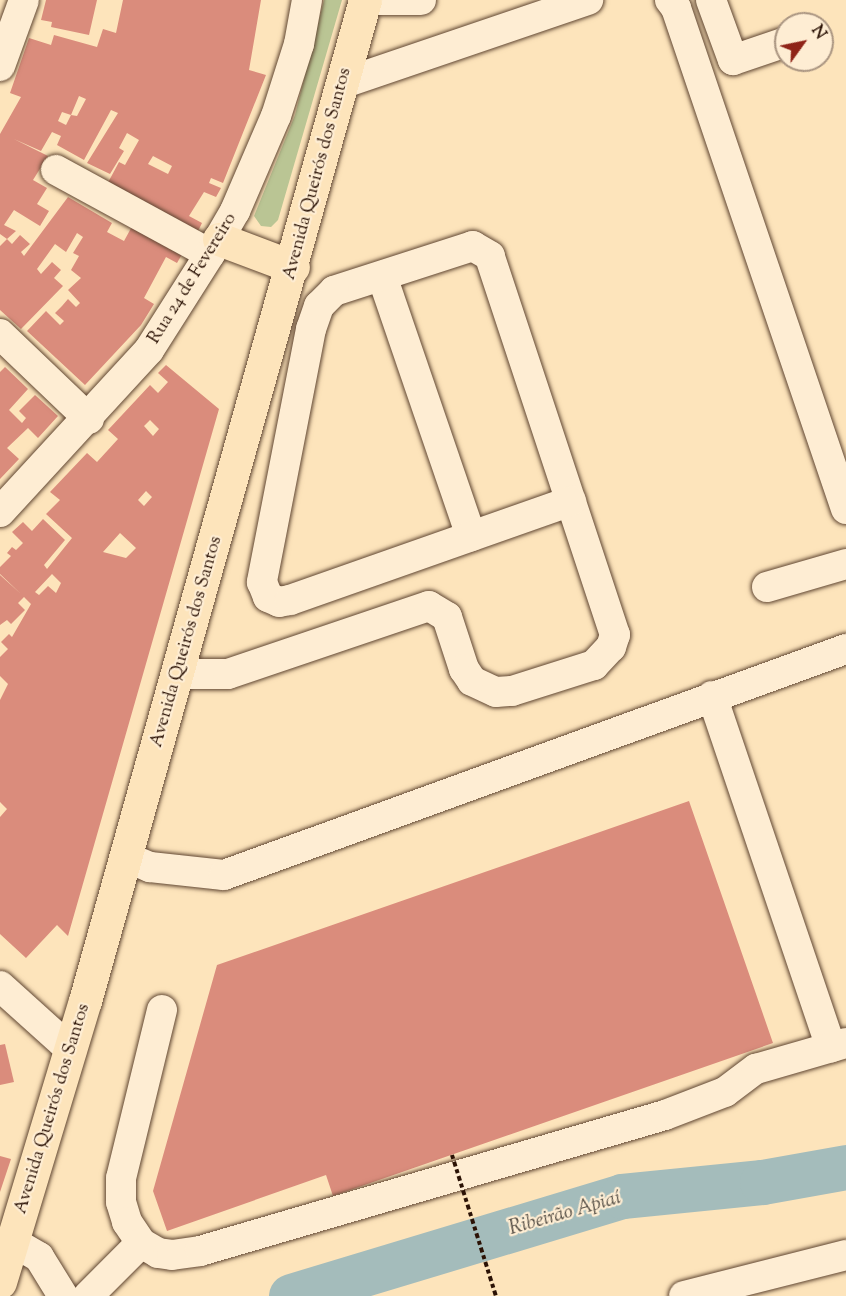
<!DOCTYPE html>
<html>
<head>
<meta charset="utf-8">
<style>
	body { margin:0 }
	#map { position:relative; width:846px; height:1296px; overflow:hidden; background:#fde4bb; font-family:"Sorts Mill Goudy",serif }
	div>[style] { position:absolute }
	.green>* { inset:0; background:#bac594 }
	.river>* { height:45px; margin:-22.5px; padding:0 22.5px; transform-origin:22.5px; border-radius:22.5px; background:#a4bcbb }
	.building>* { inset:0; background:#da8c7c }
	.roads { filter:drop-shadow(0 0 2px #604632) drop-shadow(0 0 2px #604632) }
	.minor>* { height:30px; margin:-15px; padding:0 15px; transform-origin:15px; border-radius:15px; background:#feedd3 }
	.major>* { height:33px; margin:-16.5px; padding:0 16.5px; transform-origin:16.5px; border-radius:16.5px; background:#fde4bb }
	.path-bridge>* { height:4px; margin-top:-2px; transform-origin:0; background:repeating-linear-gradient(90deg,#2b1205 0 4.5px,transparent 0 7.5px) }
	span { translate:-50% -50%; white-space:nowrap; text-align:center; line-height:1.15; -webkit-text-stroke:4.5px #feedd3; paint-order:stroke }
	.street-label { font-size:18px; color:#2b1205 }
	.water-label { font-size:20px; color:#554e45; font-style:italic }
	.north { position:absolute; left:774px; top:12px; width:60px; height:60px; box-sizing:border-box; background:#feedd3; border:2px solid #aa9581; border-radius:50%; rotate:57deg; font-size:16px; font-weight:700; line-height:24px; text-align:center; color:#2b1205 }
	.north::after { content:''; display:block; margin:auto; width:21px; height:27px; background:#8f2418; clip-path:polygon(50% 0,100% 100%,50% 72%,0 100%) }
</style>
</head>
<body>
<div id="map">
	<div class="green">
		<i style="clip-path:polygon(324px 0,342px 0,278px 220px,271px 227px,261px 226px,254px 216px,295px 115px)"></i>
	</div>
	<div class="river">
		<i style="left:291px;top:1296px;width:346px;rotate:-16.8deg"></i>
		<i style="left:622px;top:1196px;width:141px;rotate:-5.7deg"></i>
		<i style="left:762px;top:1182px;width:85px;rotate:-10.1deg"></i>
	</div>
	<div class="building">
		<i style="clip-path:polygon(46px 0,97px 0,89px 35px,51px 27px,52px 22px,41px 20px)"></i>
		<i style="clip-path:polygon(evenodd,123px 0,261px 0,249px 70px,266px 75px,223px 183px,211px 178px,209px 183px,221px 188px,216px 197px,204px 192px,189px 216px,202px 223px,195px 237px,104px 190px,119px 162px,125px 165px,139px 140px,127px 133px,119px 148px,124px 151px,110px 174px,87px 163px,118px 113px,111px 110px,84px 160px,57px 145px,61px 136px,52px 132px,41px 151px,14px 139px,48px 156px,33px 180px,47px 188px,37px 204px,49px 211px,40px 226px,14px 210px,4px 225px,16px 231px,7px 239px,0 234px,0 134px,21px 97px,10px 93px,29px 38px,51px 45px,54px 35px,97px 47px,103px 29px,116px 33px,123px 0,79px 96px,86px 99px,77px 116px,71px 115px,66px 125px,58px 121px,62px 112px,71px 115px,79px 96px,123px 0,153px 156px,172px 166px,168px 174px,148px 164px,153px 156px)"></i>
		<i style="clip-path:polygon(68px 197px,112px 223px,107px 232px,124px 241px,135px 221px,185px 249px,177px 263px,166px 257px,144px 298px,154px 304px,141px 325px,85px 385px,27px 331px,46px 311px,60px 325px,64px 321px,55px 313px,62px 306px,68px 299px,76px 307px,80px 303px,68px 290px,81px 278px,71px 270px,79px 256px,73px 253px,83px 237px,77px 233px,66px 252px,55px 244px,37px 269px,41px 274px,52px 262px,61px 270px,54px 278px,63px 286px,21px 329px,0 310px,0 246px,7px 239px,12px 244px,20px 235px,30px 244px,21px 252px,24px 256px)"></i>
		<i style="clip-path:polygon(evenodd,166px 365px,219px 409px,68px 936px,57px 925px,26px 958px,0 934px,0 817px,7px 809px,0 802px,0 700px,8px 684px,0 676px,0 657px,8px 649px,1px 642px,9px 634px,12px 637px,31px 604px,24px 597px,18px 603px,25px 610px,11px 624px,7px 620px,0 625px,0 575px,21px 594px,0 574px,0 567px,11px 556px,7px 553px,12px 547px,16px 550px,23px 543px,12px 532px,23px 522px,32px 531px,43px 519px,65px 540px,44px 565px,47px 569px,72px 538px,46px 514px,60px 500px,50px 492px,87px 453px,97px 462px,118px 439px,108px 430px,150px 385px,158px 393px,168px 382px,158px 373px,166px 365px,150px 420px,159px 429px,153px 436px,144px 426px,150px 420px,166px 365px,146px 491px,152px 497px,144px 506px,138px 500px,146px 491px,166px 365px,120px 533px,136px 548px,126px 558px,103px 552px,120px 533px,166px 365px,52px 574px,61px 583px,56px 593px,48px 586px,39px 595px,35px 592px,52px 574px)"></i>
		<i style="clip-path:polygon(5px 367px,28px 389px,9px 410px,22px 423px,26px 418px,19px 411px,35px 395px,58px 416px,38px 438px,28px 428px,7px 448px,19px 459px,0 479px,0 372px)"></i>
		<i style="clip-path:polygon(689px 801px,773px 1043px,333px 1196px,326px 1175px,167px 1231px,153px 1191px,217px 965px)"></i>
		<i style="clip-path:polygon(5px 1044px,14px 1082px,0 1085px,0 1045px)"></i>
		<i style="clip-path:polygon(0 1156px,11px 1159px,0 1192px)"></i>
	</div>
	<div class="roads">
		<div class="minor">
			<i style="left:376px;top:0;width:45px"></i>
			<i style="left:670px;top:0;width:10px;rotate:53deg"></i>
			<i style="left:676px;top:8px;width:529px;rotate:71.26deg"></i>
			<i style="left:711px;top:0;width:64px;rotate:69.9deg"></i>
			<i style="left:733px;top:60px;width:56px;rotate:-18.8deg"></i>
			<i style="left:0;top:66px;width:70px;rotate:-70deg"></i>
			<i style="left:344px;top:83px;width:258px;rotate:-18.8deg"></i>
			<i style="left:56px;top:170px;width:175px;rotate:28.6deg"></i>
			<i style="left:382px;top:276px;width:275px;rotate:71.1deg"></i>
			<i style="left:0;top:334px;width:123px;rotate:43.7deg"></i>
			<i style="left:0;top:512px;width:220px;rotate:-47.4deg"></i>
			<i style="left:149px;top:350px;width:114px;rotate:-57.6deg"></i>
			<i style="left:210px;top:254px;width:50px;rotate:-59.8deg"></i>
			<i style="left:235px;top:211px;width:103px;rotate:-66.7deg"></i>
			<i style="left:276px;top:116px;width:76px;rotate:-72.3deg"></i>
			<i style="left:299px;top:44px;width:45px;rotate:-79.7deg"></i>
			<i style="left:767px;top:587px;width:82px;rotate:-16.2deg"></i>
			<i style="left:178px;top:674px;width:50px"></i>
			<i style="left:228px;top:674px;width:212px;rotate:-18.7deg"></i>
			<i style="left:429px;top:606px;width:21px;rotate:31deg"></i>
			<i style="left:447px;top:617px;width:55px;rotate:71.9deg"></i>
			<i style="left:464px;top:669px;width:14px;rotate:56deg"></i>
			<i style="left:472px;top:681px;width:26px;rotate:25deg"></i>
			<i style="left:496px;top:692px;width:16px;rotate:-4deg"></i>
			<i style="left:512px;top:691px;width:86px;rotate:-17.6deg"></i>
			<i style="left:594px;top:665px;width:25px;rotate:-47deg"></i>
			<i style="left:611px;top:647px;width:13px;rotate:-72deg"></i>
			<i style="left:615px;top:635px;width:399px;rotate:-108.3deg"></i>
			<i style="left:490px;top:256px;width:20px;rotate:-150deg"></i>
			<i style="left:473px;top:246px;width:146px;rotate:162.1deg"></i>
			<i style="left:334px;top:291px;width:21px;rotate:135deg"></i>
			<i style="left:319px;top:306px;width:24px;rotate:109deg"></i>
			<i style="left:311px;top:329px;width:258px;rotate:101deg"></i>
			<i style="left:262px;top:582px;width:16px;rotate:68deg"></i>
			<i style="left:268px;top:597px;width:12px;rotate:24deg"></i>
			<i style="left:279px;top:602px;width:11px;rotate:-10deg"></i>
			<i style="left:290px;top:600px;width:298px;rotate:-19.4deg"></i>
			<i style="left:712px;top:696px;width:371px;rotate:71.3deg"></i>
			<i style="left:126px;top:857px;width:26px;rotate:23deg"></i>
			<i style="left:150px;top:867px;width:74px;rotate:6.2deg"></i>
			<i style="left:224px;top:875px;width:662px;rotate:-19.97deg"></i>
			<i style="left:0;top:986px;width:96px;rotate:42deg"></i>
			<i style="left:162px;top:1010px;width:173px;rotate:103.7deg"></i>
			<i style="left:121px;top:1178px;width:24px;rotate:90deg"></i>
			<i style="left:121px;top:1202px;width:21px;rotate:73deg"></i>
			<i style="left:127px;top:1222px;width:25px;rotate:56deg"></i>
			<i style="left:141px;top:1243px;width:20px;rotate:30deg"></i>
			<i style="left:158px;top:1253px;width:14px;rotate:8deg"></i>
			<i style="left:172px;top:1255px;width:28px;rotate:-8deg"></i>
			<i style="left:200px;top:1251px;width:484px;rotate:-16.3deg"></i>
			<i style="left:665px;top:1115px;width:64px;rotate:-21deg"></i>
			<i style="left:725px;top:1092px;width:39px;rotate:-37deg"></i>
			<i style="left:756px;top:1069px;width:94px;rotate:-16.1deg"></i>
			<i style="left:13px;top:1242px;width:30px;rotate:30deg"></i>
			<i style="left:39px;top:1257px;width:46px;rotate:58.4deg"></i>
			<i style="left:88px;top:1296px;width:75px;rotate:-45deg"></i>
			<i style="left:684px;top:1296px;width:167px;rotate:-14.2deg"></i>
		</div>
		<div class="major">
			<i style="left:219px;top:239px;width:79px;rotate:20.7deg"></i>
			<i style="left:0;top:1282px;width:294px;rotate:-73.2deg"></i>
			<i style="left:85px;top:1001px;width:1039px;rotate:-74.37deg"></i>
		</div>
	</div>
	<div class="path-bridge">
		<i style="left:452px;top:1155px;width:148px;rotate:72.7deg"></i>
	</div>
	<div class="street-label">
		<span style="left:318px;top:174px;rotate:-75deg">Avenida Queirós dos Santos</span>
		<span style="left:193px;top:279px;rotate:-58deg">Rua 24 de Fevereiro</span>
		<span style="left:187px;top:642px;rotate:-74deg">Avenida Queirós dos Santos</span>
		<span style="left:53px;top:1109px;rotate:-73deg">Avenida Queirós dos Santos</span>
	</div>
	<div class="water-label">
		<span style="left:565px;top:1214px;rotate:-16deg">Ribeirão Apiaí</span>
	</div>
	<div class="north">N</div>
</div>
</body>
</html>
